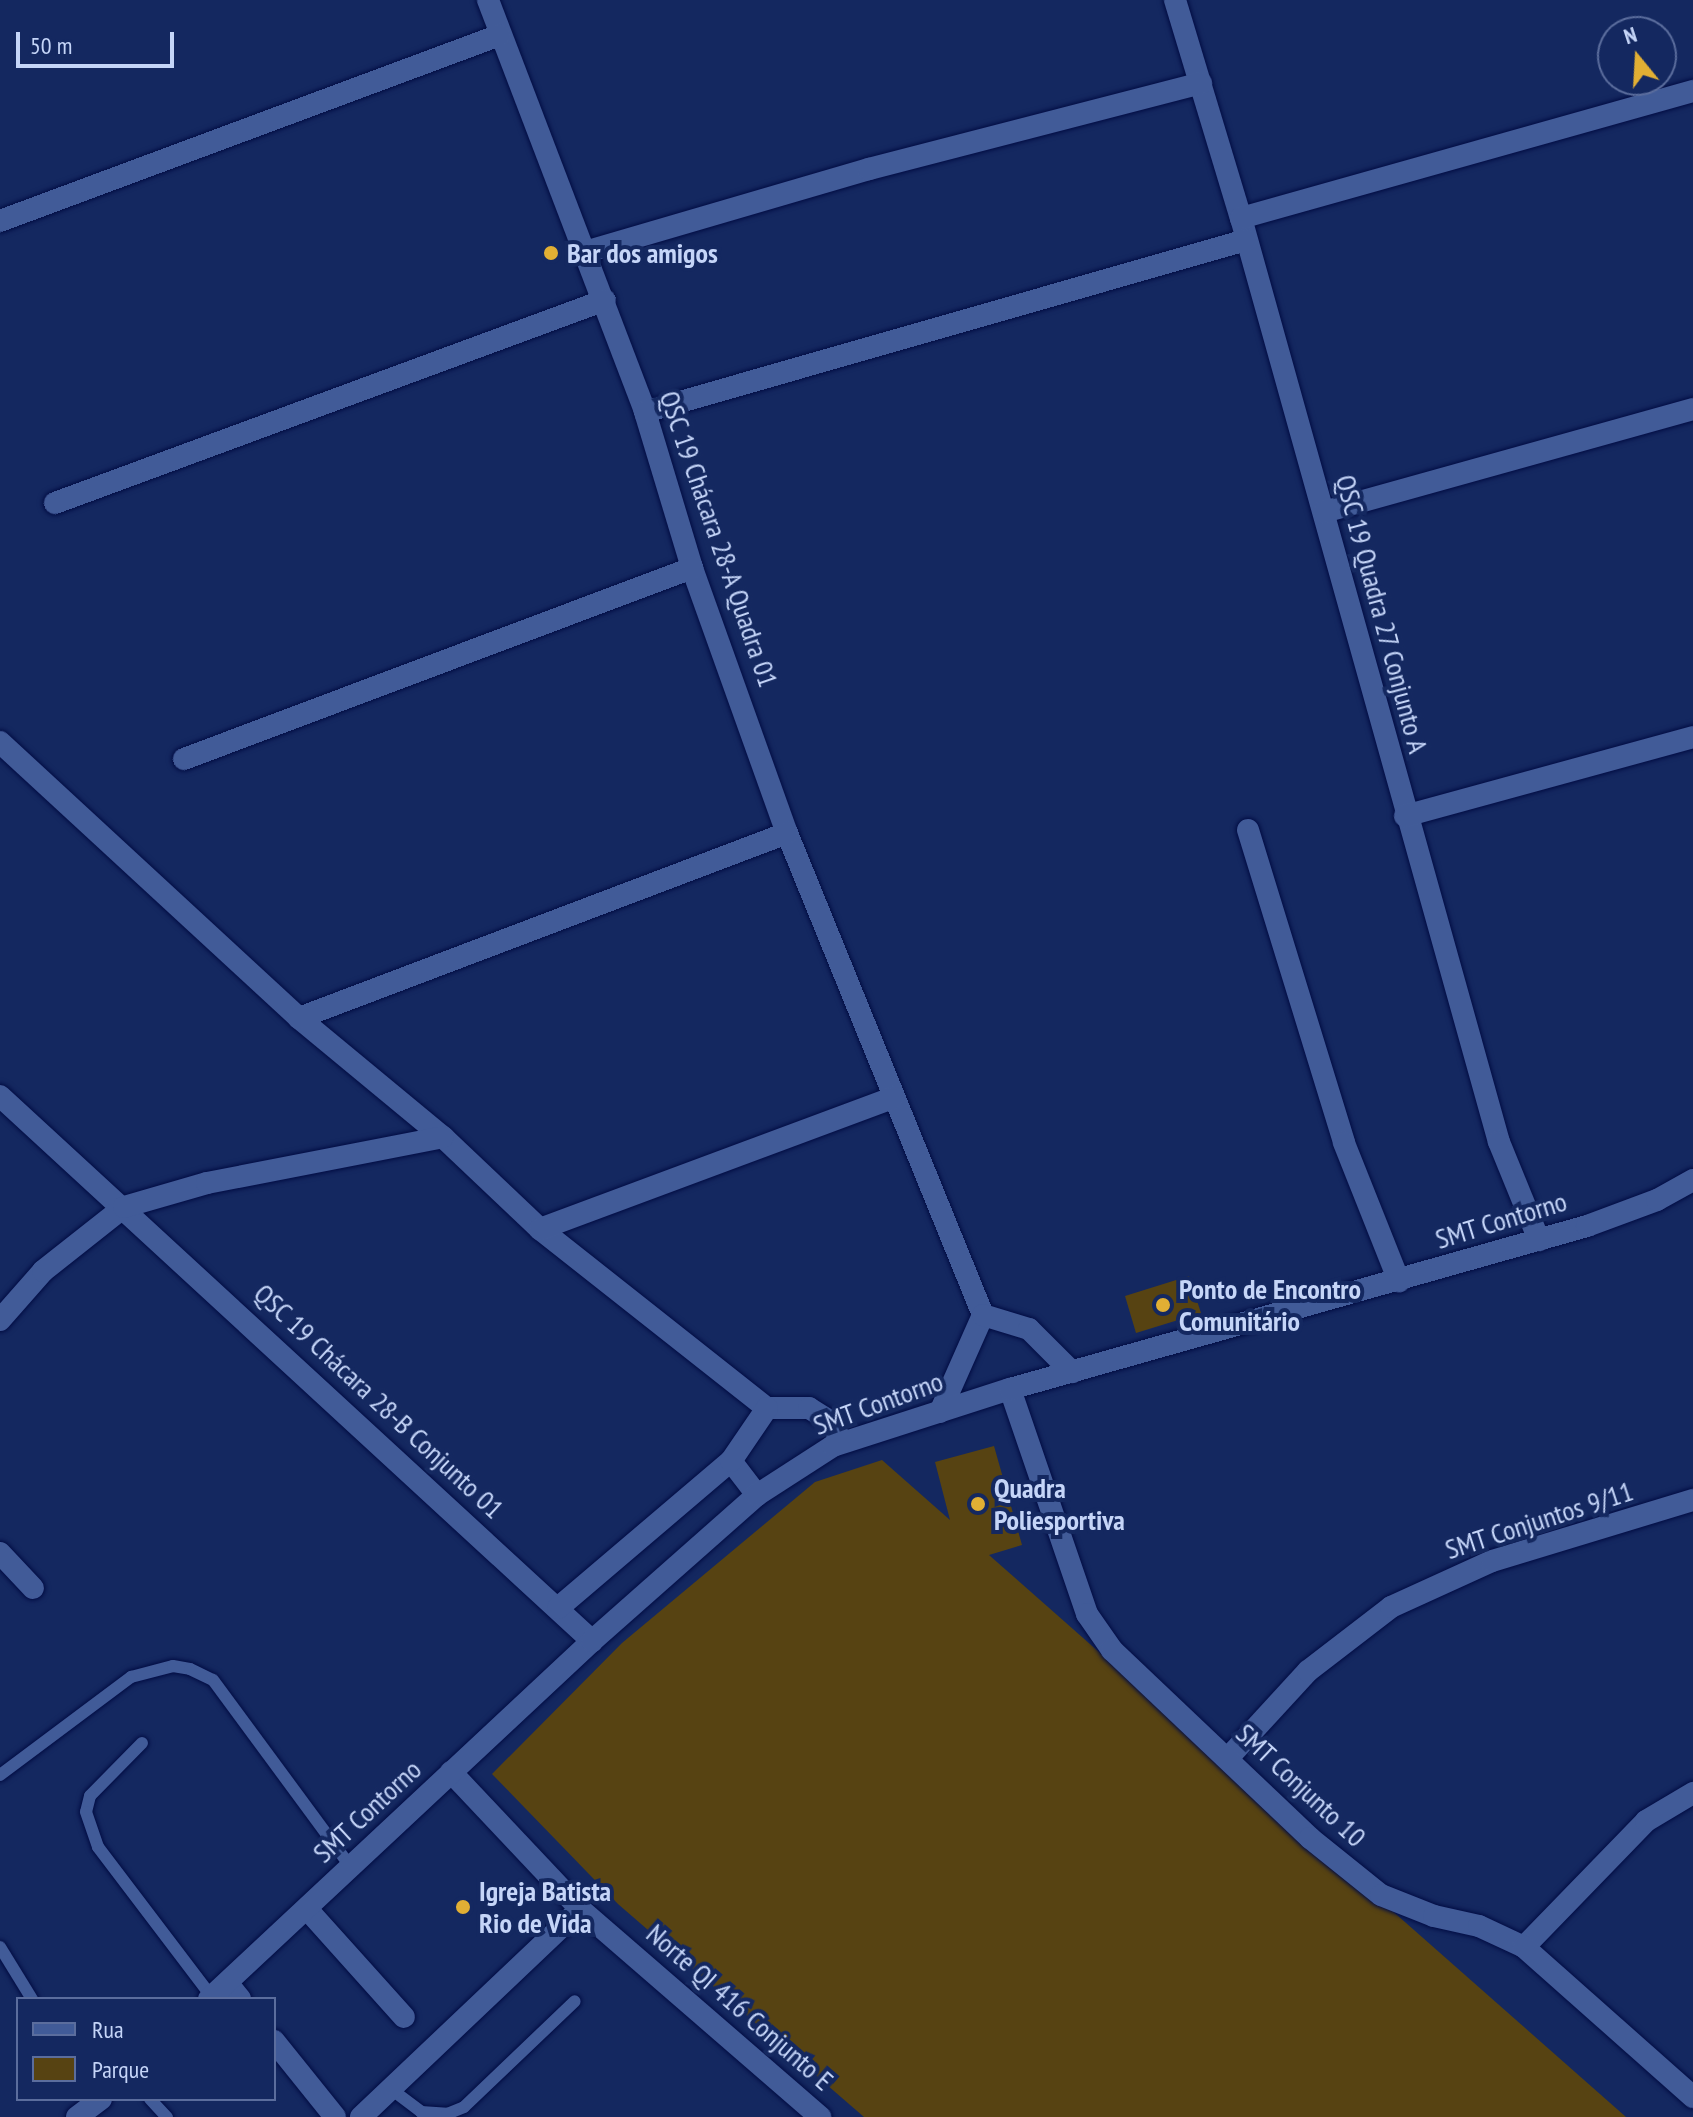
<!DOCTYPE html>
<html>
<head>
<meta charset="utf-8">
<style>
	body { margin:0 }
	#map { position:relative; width:1693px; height:2117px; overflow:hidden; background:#142860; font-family:"PT Sans Narrow",sans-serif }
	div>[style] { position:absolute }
	.green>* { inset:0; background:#574312 }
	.roads { filter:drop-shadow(0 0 2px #020c43) drop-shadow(0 0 2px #020c43) }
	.service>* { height:12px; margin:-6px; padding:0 6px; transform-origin:6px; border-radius:6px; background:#415b98 }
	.minor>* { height:22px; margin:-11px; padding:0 11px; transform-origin:11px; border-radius:11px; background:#415b98 }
	.tertiary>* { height:22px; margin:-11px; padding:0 11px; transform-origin:11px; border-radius:11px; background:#415b98 }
	.dots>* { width:22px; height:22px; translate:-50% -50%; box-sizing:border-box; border:4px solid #142860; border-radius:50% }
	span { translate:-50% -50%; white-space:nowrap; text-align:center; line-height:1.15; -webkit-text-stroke:8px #142860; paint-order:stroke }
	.poi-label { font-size:28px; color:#c5d5f8; font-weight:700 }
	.left { translate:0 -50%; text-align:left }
	.street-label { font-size:28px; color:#c5d5f8 }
	.legend { position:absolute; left:16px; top:1997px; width:260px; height:104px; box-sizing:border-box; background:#142860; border:2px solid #5b6d9d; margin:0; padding:10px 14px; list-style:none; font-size:24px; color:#c5d5f8 }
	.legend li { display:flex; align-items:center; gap:16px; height:40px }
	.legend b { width:40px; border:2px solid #5b6d9d }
	.north { position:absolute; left:1597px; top:16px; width:80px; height:80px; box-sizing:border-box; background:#142860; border:2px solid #5b6d9d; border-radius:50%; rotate:342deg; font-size:22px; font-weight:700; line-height:32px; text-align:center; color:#c5d5f8 }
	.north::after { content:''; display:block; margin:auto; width:28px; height:36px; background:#e1af34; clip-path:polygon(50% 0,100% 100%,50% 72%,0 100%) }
	.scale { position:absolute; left:16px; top:32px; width:158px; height:36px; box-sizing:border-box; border:4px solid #c5d5f8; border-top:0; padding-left:10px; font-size:24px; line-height:28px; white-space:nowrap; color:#c5d5f8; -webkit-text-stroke:6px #142860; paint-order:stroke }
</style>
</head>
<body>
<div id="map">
	<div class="green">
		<i style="clip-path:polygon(1189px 1276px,1201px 1313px,1136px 1333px,1125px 1296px)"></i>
		<i style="clip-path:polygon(994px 1446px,1022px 1545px,989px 1555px,1626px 2117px,864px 2117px,618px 1904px,492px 1774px,622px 1643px,815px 1482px,882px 1460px,950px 1520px,935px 1462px)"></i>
	</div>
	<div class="roads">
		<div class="service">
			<i style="left:142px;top:1743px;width:74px;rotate:134.5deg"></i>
			<i style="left:90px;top:1796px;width:16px;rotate:104deg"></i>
			<i style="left:86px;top:1812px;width:37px;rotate:71deg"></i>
			<i style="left:98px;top:1847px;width:188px;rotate:52.8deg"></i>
			<i style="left:0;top:1775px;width:164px;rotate:-36.8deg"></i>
			<i style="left:131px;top:1677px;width:43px;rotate:-14.7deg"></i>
			<i style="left:173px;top:1666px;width:17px;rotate:10deg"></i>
			<i style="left:190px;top:1669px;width:25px;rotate:26deg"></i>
			<i style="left:213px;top:1680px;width:232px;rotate:53.6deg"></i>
			<i style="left:0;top:1947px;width:61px;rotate:58.4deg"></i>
			<i style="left:391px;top:2089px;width:38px;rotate:37deg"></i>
			<i style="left:421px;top:2112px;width:26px;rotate:4deg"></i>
			<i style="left:447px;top:2114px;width:18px;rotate:-22deg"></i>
			<i style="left:464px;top:2107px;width:153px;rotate:-43.7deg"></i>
			<i style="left:150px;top:2099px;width:25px;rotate:47deg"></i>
		</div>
		<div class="minor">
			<i style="left:488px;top:0;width:441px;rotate:69.1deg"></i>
			<i style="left:645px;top:412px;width:163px;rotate:73.2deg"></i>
			<i style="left:692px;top:568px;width:282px;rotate:70.3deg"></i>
			<i style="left:787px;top:833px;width:520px;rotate:67.87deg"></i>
			<i style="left:983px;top:1315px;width:106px;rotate:113.9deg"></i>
			<i style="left:1175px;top:0;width:228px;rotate:73.2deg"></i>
			<i style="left:1241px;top:218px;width:959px;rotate:74.4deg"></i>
			<i style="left:1499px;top:1142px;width:106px;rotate:67.8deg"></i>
			<i style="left:1241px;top:218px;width:470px;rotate:-15.7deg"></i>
			<i style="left:0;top:221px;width:533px;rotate:-20.41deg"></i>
			<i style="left:585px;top:252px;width:296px;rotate:-16.3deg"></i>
			<i style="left:869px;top:169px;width:343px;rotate:-14.5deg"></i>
			<i style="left:645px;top:412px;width:625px;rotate:-15.97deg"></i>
			<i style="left:55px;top:503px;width:586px;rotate:-20.26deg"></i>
			<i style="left:1324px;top:512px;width:383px;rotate:-15.6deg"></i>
			<i style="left:0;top:742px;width:407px;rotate:42.7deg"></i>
			<i style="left:299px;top:1018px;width:187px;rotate:39.6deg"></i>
			<i style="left:443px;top:1137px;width:134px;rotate:43.5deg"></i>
			<i style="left:540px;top:1229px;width:289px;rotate:38.3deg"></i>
			<i style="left:767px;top:1408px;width:42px"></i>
			<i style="left:809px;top:1408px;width:25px;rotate:32deg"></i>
			<i style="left:830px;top:1421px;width:24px;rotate:60deg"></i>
			<i style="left:184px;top:759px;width:543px;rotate:-20.61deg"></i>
			<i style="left:1405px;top:816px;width:299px;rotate:-15.3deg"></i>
			<i style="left:1248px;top:830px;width:327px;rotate:72.9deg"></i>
			<i style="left:1344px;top:1143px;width:149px;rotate:68.3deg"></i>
			<i style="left:299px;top:1018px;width:522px;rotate:-20.76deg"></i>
			<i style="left:0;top:1096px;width:805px;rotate:42.63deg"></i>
			<i style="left:540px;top:1229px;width:376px;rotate:-20.4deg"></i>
			<i style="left:983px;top:1315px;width:48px;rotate:16.9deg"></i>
			<i style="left:1029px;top:1329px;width:61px;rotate:45deg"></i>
			<i style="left:0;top:1320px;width:65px;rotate:-48.7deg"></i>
			<i style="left:43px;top:1271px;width:103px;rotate:-38.3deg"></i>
			<i style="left:124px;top:1207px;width:86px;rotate:-16.1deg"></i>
			<i style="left:207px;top:1183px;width:240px;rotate:-11deg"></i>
			<i style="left:731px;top:1461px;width:43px;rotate:52.6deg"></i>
			<i style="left:0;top:1553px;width:48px;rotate:46.7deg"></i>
			<i style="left:558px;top:1608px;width:227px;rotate:-40.4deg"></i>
			<i style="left:731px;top:1461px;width:64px;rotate:-55.8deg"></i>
			<i style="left:1228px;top:1758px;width:118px;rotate:-47.4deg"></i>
			<i style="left:1308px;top:1671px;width:105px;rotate:-37.6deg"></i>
			<i style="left:1391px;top:1607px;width:111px;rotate:-24.5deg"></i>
			<i style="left:1492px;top:1561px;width:210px;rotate:-16.9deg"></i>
			<i style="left:451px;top:1772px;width:188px;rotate:46.7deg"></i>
			<i style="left:580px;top:1909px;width:318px;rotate:40.9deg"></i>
			<i style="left:307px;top:1909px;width:145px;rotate:48.1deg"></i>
			<i style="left:1524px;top:1947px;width:175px;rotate:-45.9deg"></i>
			<i style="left:1646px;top:1821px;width:55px;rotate:-30.8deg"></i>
			<i style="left:228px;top:1984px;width:19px;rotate:51deg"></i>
			<i style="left:274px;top:2041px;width:97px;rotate:51.2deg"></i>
			<i style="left:361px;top:2117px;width:302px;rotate:-43.5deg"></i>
		</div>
		<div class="tertiary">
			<i style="left:1010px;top:1389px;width:238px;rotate:71.1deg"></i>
			<i style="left:1087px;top:1614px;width:44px;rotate:55.2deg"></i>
			<i style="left:1112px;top:1650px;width:273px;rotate:43.5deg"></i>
			<i style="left:1310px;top:1838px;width:91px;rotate:38.8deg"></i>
			<i style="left:1381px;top:1895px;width:57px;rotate:21.6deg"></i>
			<i style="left:1434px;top:1916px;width:46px;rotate:12.5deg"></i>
			<i style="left:1479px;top:1926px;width:50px;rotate:25deg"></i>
			<i style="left:1524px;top:1947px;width:226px;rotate:41.6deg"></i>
			<i style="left:209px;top:1999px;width:524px;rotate:-43.07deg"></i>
			<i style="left:592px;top:1641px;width:220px;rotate:-41.5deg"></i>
			<i style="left:757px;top:1495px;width:90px;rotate:-32.8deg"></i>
			<i style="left:833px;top:1446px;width:186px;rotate:-17.9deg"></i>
			<i style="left:1010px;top:1389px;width:600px;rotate:-15.77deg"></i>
			<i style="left:1587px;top:1226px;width:75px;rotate:-20.4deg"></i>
			<i style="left:1657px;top:1200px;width:41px;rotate:-29.1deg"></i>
			<i style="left:77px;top:2117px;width:30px;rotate:-37deg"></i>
		</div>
	</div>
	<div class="dots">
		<i style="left:551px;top:253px;background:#e1af34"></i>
		<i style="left:1163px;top:1305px;background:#e1af34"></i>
		<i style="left:978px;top:1504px;background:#e1af34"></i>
		<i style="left:463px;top:1907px;background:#e1af34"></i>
	</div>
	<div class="poi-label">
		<span class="left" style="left:567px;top:253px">Bar dos amigos</span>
		<span class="left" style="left:1179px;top:1305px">Ponto de Encontro<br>Comunitário</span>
		<span class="left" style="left:994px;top:1504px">Quadra<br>Poliesportiva</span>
		<span class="left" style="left:479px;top:1907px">Igreja Batista<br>Rio de Vida</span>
	</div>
	<div class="street-label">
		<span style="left:719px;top:539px;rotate:71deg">QSC 19 Chácara 28-A Quadra 01</span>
		<span style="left:1382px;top:614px;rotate:75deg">QSC 19 Quadra 27 Conjunto A</span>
		<span style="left:1501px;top:1220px;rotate:-17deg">SMT Contorno</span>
		<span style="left:379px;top:1401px;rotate:43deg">QSC 19 Chácara 28-B Conjunto 01</span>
		<span style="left:878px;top:1403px;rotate:-20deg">SMT Contorno</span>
		<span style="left:1539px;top:1520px;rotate:-18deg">SMT Conjuntos 9/11</span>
		<span style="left:1301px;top:1785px;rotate:43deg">SMT Conjunto 10</span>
		<span style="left:367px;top:1811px;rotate:-43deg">SMT Contorno</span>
		<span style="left:740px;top:2007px;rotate:41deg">Norte QI 416 Conjunto E</span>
	</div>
	<ul class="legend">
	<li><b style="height:10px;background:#415b98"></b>Rua</li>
	<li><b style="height:22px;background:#574312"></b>Parque</li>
	</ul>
	<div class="north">N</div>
	<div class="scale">50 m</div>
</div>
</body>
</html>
